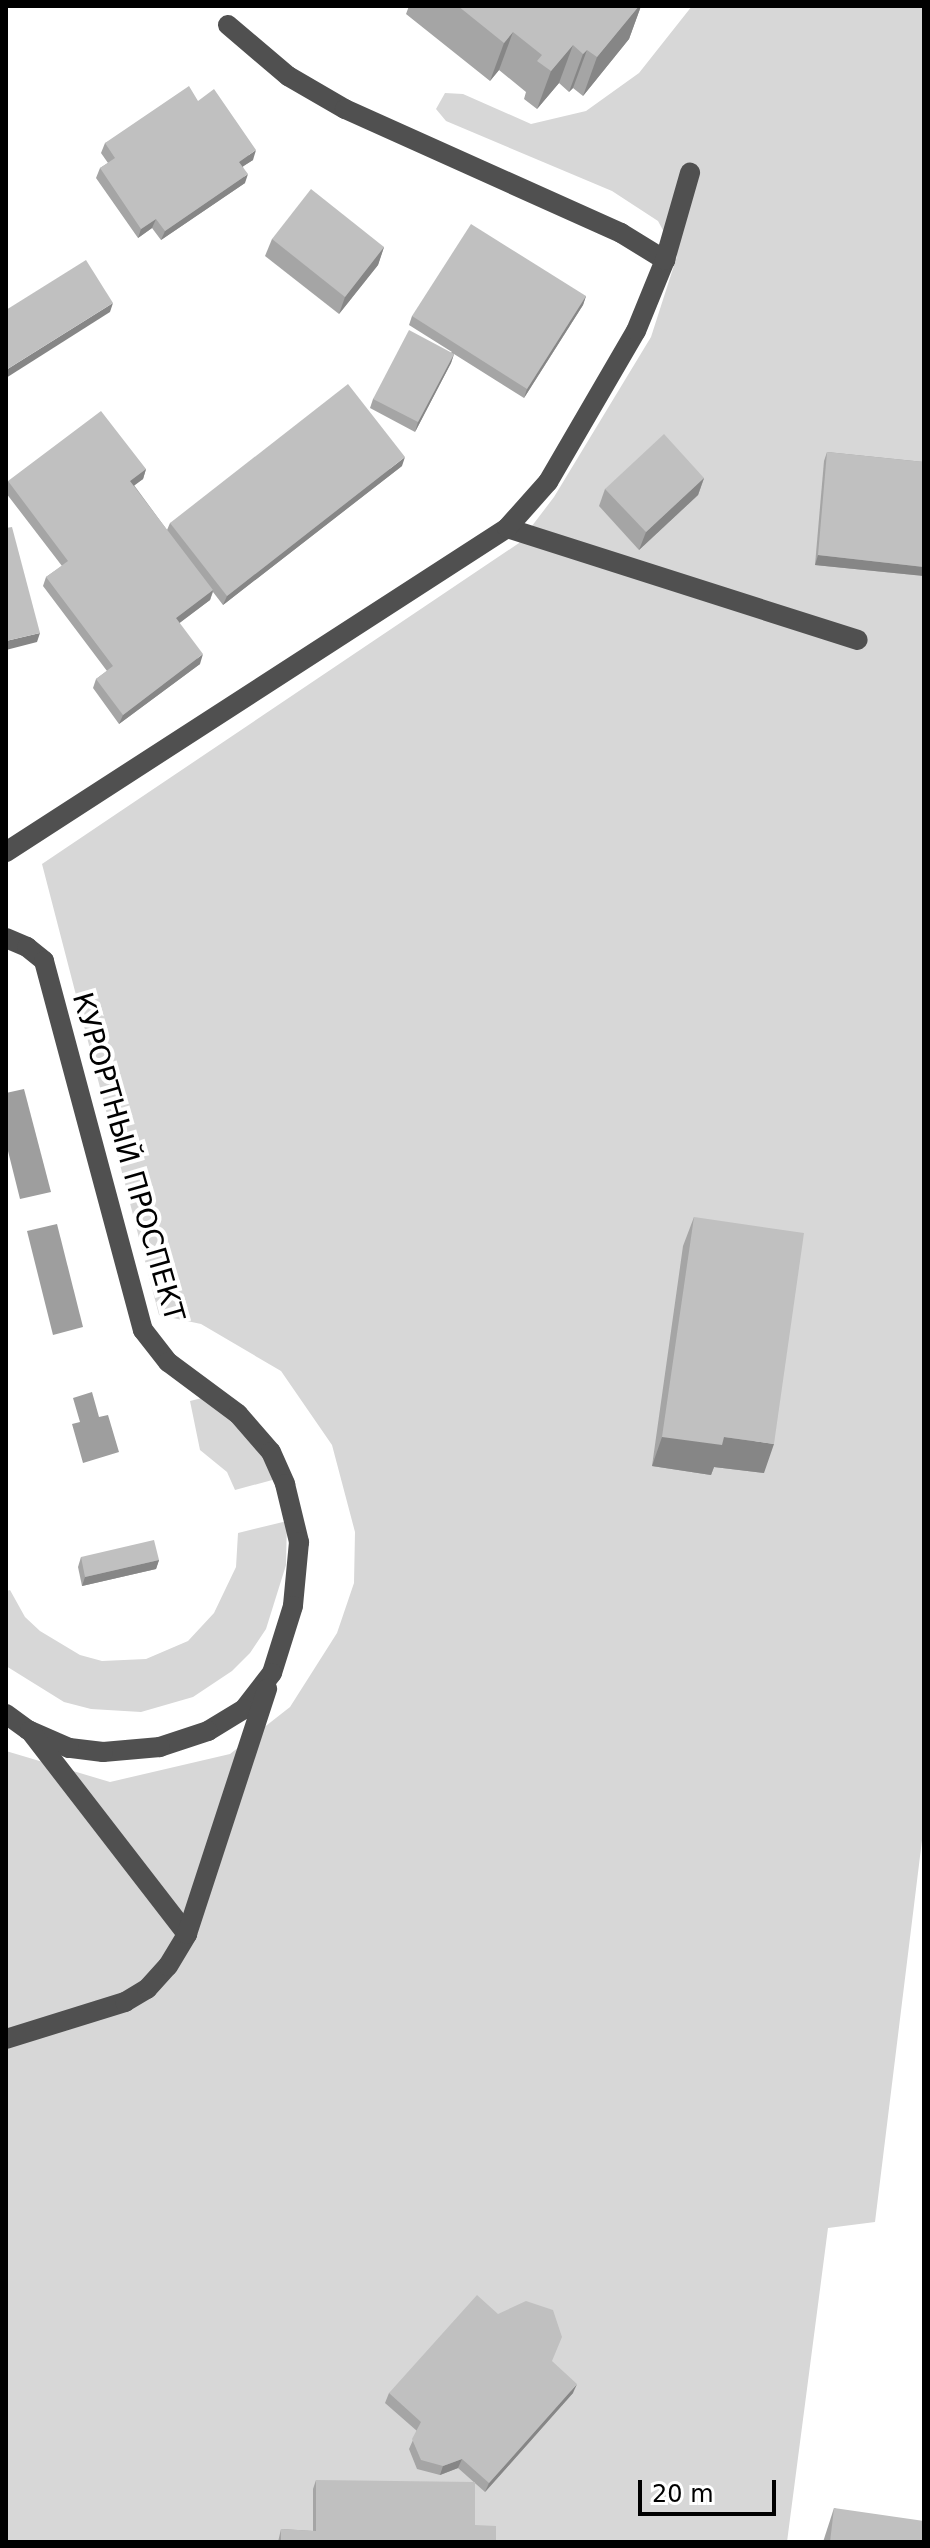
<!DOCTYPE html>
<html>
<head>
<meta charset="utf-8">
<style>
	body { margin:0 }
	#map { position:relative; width:930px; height:2548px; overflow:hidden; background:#fff; font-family:"DejaVu Sans",sans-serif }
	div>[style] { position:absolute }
	.green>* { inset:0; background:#d7d7d7 }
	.water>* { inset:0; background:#9e9e9e }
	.minor>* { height:20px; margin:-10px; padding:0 10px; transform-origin:10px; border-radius:10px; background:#505050 }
	.wall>* { inset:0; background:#a5a5a5 }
	.shaded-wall>* { inset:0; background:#868686 }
	.building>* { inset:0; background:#c0c0c0 }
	span { translate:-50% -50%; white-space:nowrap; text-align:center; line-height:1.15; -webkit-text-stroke:8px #fff; paint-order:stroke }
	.street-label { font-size:28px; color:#000 }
	.frame { position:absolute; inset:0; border:8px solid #000; pointer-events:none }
	.scale { position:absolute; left:638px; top:2480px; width:138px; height:36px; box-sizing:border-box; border:4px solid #000; border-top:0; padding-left:10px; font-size:24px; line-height:28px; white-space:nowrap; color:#000; -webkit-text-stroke:6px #fff; paint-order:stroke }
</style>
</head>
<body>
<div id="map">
	<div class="green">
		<i style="clip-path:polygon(692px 6px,924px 6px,924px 471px,815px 564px,924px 576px,924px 1824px,875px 2222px,828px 2228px,787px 2542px,6px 2542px,6px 1751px,110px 1782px,230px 1754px,290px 1707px,337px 1633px,354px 1583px,355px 1532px,332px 1445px,281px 1371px,201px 1324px,159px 1315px,42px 864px,519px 543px,554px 497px,651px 337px,677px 256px,658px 221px,612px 191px,446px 121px,436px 109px,445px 93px,463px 94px,531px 124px,586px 111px,639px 73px)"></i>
		<i style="clip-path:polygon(210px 1396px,264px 1450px,276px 1479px,235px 1490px,227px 1472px,200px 1450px,190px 1401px)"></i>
		<i style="clip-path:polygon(287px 1521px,286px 1565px,266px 1629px,250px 1653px,232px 1671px,193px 1697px,141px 1712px,91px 1709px,64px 1702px,6px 1666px,6px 1591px,10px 1590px,25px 1617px,40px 1631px,80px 1655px,102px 1661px,146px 1659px,188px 1641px,214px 1613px,236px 1567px,238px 1533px)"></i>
	</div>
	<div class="water">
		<i style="clip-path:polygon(24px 1089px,51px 1192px,20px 1199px,6px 1143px,6px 1093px)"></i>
		<i style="clip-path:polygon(57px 1224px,83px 1327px,53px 1335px,27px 1231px)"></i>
		<i style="clip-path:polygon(92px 1392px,99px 1417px,108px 1415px,119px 1452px,83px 1463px,72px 1424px,80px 1422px,73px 1398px)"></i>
	</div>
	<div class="minor">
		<i style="left:228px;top:25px;width:79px;rotate:40.4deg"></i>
		<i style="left:288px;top:76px;width:66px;rotate:30.1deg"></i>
		<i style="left:345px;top:109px;width:303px;rotate:24.2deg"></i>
		<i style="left:621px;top:233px;width:52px;rotate:31.5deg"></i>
		<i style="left:507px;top:528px;width:368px;rotate:17.7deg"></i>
		<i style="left:6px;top:852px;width:597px;rotate:-32.89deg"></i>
		<i style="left:507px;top:528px;width:62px;rotate:-48.3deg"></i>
		<i style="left:548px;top:482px;width:175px;rotate:-59.8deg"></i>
		<i style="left:636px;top:331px;width:77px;rotate:-67.8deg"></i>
		<i style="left:665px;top:260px;width:91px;rotate:-74deg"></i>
		<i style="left:6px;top:938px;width:23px;rotate:23deg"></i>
		<i style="left:27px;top:947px;width:22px;rotate:39deg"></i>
		<i style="left:44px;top:961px;width:382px;rotate:75deg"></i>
		<i style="left:143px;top:1330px;width:41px;rotate:52deg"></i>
		<i style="left:168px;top:1362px;width:87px;rotate:36.6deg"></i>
		<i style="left:238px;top:1414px;width:50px;rotate:49deg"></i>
		<i style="left:271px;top:1452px;width:35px;rotate:66deg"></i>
		<i style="left:285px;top:1484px;width:60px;rotate:76.4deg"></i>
		<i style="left:299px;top:1542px;width:64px;rotate:95.4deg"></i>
		<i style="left:293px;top:1606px;width:70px;rotate:107.4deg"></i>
		<i style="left:272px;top:1673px;width:46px;rotate:127.9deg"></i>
		<i style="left:244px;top:1709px;width:42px;rotate:148.6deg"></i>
		<i style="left:208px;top:1731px;width:51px;rotate:161.6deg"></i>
		<i style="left:160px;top:1747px;width:57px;rotate:175deg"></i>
		<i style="left:103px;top:1752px;width:34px;rotate:-173deg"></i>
		<i style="left:69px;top:1748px;width:45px;rotate:-156.3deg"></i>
		<i style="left:28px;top:1730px;width:27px;rotate:-144deg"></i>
		<i style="left:30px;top:1731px;width:257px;rotate:52.3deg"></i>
		<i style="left:6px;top:2039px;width:125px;rotate:-17.3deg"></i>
		<i style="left:125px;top:2002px;width:26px;rotate:-31deg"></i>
		<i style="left:147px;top:1989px;width:31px;rotate:-48deg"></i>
		<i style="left:168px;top:1966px;width:37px;rotate:-59deg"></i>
		<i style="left:187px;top:1934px;width:258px;rotate:-71.9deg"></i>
	</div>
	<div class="wall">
		<i style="clip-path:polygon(409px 6px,641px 6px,629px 39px,583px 96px,573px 88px,569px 92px,559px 83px,537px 109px,524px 99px,526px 92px,499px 70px,490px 81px,406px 14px)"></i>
		<i style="clip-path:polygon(198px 101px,253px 160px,243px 166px,245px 183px,161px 240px,152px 228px,138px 238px,96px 178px,100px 168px,108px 163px,101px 153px,105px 143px)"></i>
		<i style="clip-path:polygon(272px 239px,384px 247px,378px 265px,339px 314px,265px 256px)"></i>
		<i style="clip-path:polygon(586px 296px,583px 305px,524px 398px,454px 354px,451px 363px,415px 432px,370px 408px,373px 399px,452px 352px,409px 325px,412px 316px)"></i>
		<i style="clip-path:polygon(827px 452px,924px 462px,924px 576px,815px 565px,824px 461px)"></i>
		<i style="clip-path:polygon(402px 466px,223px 605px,213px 592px,210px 600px,179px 623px,200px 664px,119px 724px,93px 688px,96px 679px,107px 671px,43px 586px,46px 577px,62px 566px,6px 493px,8px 481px,146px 469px,143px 479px,134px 485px,167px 530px,170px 523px)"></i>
		<i style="clip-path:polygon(704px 478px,698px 495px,639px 550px,599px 506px,605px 489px)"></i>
		<i style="clip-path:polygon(694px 1217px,764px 1473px,714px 1467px,711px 1475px,652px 1466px,683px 1246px)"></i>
		<i style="clip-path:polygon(81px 1557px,159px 1560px,156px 1569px,82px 1586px,78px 1567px)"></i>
		<i style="clip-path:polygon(552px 2362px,573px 2393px,485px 2492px,458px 2468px,440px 2475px,417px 2469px,409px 2449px,417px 2431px,385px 2403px,389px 2393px)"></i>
		<i style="clip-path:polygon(316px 2480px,475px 2525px,496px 2542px,278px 2542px,281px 2529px,313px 2531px,313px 2489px)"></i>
		<i style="clip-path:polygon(834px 2508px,924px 2542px,823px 2542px)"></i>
	</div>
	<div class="shaded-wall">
		<i style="clip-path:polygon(639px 6px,641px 6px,629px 39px,583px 96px,597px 57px)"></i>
		<i style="clip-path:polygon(513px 32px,499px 70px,490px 81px,504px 43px)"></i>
		<i style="clip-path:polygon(573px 45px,559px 83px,537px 109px,551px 71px)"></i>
		<i style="clip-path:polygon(587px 50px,573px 88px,569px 92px,583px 54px)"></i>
		<i style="clip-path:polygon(256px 150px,253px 160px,236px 171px,239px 162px)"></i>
		<i style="clip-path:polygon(248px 174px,245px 183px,161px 240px,165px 231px)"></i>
		<i style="clip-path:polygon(156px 219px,152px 228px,138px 238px,141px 229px)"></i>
		<i style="clip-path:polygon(384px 247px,378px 265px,339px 314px,345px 297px)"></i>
		<i style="clip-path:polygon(586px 296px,583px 305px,524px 398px,527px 389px)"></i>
		<i style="clip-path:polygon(113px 303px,110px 312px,6px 378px,6px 370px)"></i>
		<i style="clip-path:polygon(454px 354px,451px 363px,415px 432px,418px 422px)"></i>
		<i style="clip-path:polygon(405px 457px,402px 466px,223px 605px,227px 596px)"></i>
		<i style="clip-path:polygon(146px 469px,143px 479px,127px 491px,130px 481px)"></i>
		<i style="clip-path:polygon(704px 478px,698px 495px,639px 550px,646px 532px)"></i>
		<i style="clip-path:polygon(818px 555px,924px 567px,924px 576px,815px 565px)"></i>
		<i style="clip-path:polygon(213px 590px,210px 600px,173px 628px,176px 618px)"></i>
		<i style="clip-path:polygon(40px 633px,37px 642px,6px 650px,6px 641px)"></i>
		<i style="clip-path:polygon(203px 654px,200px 664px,119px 724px,123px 715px)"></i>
		<i style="clip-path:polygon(662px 1437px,724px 1437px,774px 1444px,764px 1473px,714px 1467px,711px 1475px,652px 1466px)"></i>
		<i style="clip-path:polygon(159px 1560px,156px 1569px,82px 1586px,85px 1577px)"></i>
		<i style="clip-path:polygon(577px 2384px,573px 2393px,485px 2492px,489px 2483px)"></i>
		<i style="clip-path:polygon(462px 2459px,458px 2468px,440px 2475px,443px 2466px)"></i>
	</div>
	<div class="building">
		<i style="clip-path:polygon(458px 6px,639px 6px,597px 57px,587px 50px,583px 54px,573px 45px,551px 71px,537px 61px,542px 55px,513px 32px,504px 43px)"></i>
		<i style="clip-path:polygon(189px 86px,198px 101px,214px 89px,256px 150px,239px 162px,248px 174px,165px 231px,156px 219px,141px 229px,100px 168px,115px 158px,105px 143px)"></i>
		<i style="clip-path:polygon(311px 189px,384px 247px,345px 297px,272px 239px)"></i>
		<i style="clip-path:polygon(471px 224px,586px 296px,527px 389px,412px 316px)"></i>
		<i style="clip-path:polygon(86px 260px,113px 303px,6px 370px,6px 310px)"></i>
		<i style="clip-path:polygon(409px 330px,454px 354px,418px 422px,373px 399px)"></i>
		<i style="clip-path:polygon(348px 384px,405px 457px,227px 596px,170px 523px)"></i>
		<i style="clip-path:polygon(101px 411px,146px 469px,130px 481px,213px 590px,176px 618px,203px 654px,123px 715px,96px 679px,113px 666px,46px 577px,68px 561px,8px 481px)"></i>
		<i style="clip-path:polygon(664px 434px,704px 478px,646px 532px,605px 489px)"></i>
		<i style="clip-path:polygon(827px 452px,924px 462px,924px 567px,818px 555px)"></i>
		<i style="clip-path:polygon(12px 527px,40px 633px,6px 641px,6px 528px)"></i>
		<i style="clip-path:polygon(694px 1217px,804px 1233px,774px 1444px,724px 1437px,722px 1445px,662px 1437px)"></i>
		<i style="clip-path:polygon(154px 1540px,159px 1560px,85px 1577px,81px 1557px)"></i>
		<i style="clip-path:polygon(477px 2295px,498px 2314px,526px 2301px,553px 2310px,562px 2337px,552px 2361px,577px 2384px,489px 2483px,462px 2459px,443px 2466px,421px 2460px,412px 2439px,421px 2422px,389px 2393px)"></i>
		<i style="clip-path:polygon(316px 2480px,475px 2482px,475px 2525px,496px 2526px,496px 2542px,281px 2542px,281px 2529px,316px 2531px)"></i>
		<i style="clip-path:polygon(834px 2508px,924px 2521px,924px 2542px,830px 2542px)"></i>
	</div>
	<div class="street-label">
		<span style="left:128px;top:1157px;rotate:74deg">КУРОРТНЫЙ ПРОСПЕКТ</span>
	</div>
	<div class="frame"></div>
	<div class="scale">20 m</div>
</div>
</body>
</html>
